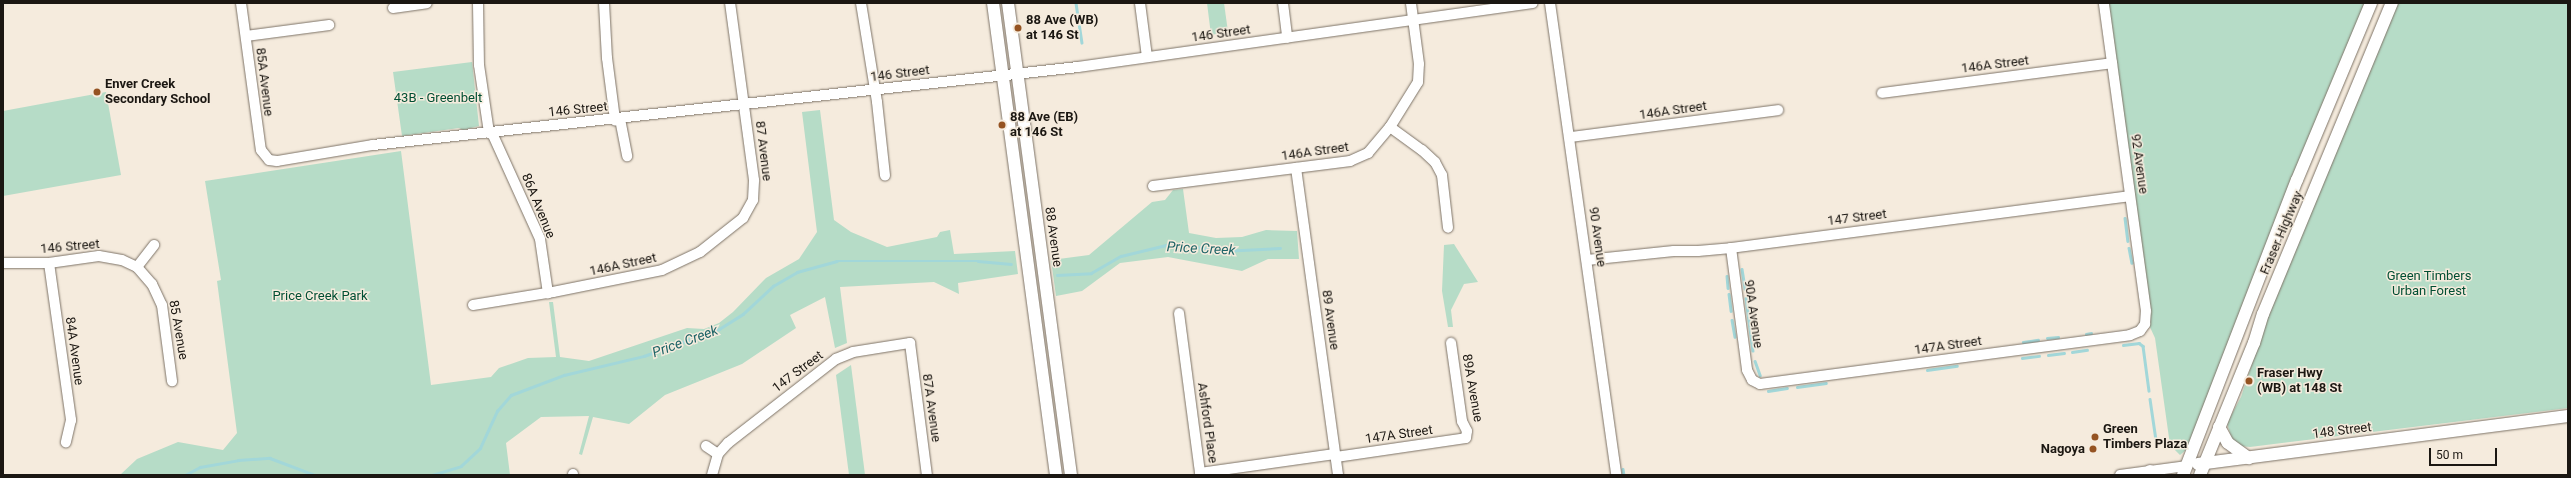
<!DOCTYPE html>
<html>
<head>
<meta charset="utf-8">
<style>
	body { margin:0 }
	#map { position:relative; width:2571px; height:478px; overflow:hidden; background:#f5ebdd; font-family:Roboto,sans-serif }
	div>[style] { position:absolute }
	.green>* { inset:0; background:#b6dcc7 }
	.stream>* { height:2.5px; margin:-1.25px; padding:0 1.25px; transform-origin:1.25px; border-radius:1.25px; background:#a2d7d9 }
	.roads { filter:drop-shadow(0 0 1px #7d7367) drop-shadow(0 0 1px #7d7367) }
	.minor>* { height:10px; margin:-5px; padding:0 5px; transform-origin:5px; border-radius:5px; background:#fff }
	.major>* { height:12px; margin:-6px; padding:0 6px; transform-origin:6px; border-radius:6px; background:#fff }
	.dots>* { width:11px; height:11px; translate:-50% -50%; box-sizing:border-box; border:2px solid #f5ebdd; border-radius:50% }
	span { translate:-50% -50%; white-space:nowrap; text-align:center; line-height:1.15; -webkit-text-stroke:3px #f5ebdd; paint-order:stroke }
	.poi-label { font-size:13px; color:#1b1712; font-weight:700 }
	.left { translate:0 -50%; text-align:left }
	.right { translate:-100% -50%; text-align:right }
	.street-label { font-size:13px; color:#1b1712 }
	.park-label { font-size:13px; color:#004f33 }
	.water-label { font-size:14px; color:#1c6366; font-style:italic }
	.frame { position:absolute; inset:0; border:4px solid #1b1712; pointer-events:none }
	.scale { position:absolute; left:2429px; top:448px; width:68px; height:18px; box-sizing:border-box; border:2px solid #1b1712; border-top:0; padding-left:5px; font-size:12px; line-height:14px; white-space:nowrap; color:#1b1712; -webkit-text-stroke:3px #f5ebdd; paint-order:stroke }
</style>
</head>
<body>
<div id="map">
	<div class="green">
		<i style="clip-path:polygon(1207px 3px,1224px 3px,1228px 32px,1211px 35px)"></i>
		<i style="clip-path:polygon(2108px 3px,2367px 3px,2256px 270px,2187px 449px,2180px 455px,2170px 445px,2155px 338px,2149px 325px)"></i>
		<i style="clip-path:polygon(2394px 3px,2568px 3px,2568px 408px,2250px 447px,2241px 446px,2232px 440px,2227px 423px,2241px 397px,2280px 280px)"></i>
		<i style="clip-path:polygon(472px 62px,479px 126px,463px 130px,459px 128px,402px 136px,393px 72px)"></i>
		<i style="clip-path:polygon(106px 92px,121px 175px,3px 196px,3px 111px)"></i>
		<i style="clip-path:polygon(820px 110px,834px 220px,851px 232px,887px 247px,937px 237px,940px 232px,950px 230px,954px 254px,1015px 251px,1018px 274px,958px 283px,959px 294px,934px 282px,840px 287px,847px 343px,835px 348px,825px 297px,790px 315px,796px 328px,742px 364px,665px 395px,629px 424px,593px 417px,582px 455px,579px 454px,589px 416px,541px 417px,506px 443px,510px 475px,120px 475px,137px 459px,178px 442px,223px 450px,237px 433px,217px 281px,221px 280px,205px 181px,401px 151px,431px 385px,491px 377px,499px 368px,528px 358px,556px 357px,549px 302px,553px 302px,560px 357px,589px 361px,687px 328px,704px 329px,719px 323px,733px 312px,766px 278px,799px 259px,817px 232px,802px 112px)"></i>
		<i style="clip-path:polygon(1183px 189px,1189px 233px,1216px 238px,1242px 237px,1266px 230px,1297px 231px,1299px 259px,1268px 259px,1242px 271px,1168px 257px,1120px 263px,1082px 291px,1056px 296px,1051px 260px,1089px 255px,1152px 202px,1165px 200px,1173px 190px)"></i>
		<i style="clip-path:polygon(1454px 244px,1478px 282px,1464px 284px,1451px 310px,1453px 327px,1448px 327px,1442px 291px,1444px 245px)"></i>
		<i style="clip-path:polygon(851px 365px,865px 475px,849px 475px,836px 375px)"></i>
	</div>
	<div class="stream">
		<i style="left:1076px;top:3px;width:40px;rotate:81.5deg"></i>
		<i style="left:2125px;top:218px;width:23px;rotate:83deg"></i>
		<i style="left:2129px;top:248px;width:15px;rotate:79deg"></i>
		<i style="left:1742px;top:269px;width:20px;rotate:81deg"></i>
		<i style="left:1057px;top:275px;width:34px;rotate:-3deg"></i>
		<i style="left:1091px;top:273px;width:34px;rotate:-30deg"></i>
		<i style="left:1121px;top:256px;width:46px;rotate:-13.7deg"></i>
		<i style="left:1166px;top:245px;width:13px;rotate:-4deg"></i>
		<i style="left:1179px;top:244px;width:44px;rotate:9.2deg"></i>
		<i style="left:1222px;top:251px;width:58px;rotate:-3deg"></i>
		<i style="left:1727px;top:276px;width:12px;rotate:85deg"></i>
		<i style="left:1729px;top:294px;width:17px;rotate:83deg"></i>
		<i style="left:1746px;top:298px;width:53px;rotate:82.5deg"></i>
		<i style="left:1732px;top:320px;width:17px;rotate:80deg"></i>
		<i style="left:2086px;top:334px;width:5px;rotate:-11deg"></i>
		<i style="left:2047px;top:338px;width:11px;rotate:-5deg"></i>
		<i style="left:2023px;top:342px;width:15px;rotate:-8deg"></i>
		<i style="left:2123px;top:345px;width:16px;rotate:-7deg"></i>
		<i style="left:2139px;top:343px;width:5px;rotate:37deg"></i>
		<i style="left:2143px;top:346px;width:45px;rotate:82.4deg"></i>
		<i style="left:2072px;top:352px;width:15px;rotate:-8deg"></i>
		<i style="left:2048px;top:355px;width:16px;rotate:-7deg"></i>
		<i style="left:2022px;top:358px;width:17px;rotate:-7deg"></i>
		<i style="left:1755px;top:361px;width:15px;rotate:70deg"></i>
		<i style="left:1927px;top:370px;width:30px;rotate:-8deg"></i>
		<i style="left:1797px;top:387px;width:29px;rotate:-8deg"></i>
		<i style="left:1768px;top:391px;width:19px;rotate:-9deg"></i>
		<i style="left:2150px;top:399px;width:49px;rotate:81.7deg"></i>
		<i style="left:1623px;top:469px;width:6px;rotate:81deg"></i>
		<i style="left:185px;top:475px;width:17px;rotate:-28deg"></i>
		<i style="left:200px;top:467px;width:39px;rotate:-10deg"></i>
		<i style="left:238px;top:460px;width:32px;rotate:-4deg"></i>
		<i style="left:270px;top:458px;width:48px;rotate:20.7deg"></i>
		<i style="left:432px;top:475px;width:30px;rotate:-17deg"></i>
		<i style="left:461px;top:466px;width:26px;rotate:-43deg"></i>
		<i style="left:480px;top:448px;width:41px;rotate:-65.3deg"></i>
		<i style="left:497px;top:411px;width:21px;rotate:-49deg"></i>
		<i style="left:511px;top:395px;width:57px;rotate:-20.7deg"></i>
		<i style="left:564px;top:375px;width:82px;rotate:-13.4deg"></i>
		<i style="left:644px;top:356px;width:80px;rotate:-19.8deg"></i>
		<i style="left:719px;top:329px;width:28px;rotate:-32deg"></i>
		<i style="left:743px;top:314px;width:41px;rotate:-43deg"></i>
		<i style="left:773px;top:286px;width:28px;rotate:-30deg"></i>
		<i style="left:797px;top:272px;width:41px;rotate:-15.4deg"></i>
		<i style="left:837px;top:261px;width:141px"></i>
		<i style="left:978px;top:261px;width:33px;rotate:5deg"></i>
	</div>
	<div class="roads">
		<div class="minor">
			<i style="left:241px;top:3px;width:148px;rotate:82.3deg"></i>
			<i style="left:261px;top:150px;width:13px;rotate:51deg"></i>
			<i style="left:269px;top:160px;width:8px;rotate:7deg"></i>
			<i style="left:277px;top:161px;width:97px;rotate:-9.5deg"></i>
			<i style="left:373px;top:145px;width:709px;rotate:-6.31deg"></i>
			<i style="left:1078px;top:67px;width:459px;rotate:-8deg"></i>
			<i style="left:478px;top:3px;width:62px;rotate:89.1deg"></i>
			<i style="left:479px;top:65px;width:69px;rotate:81.6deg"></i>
			<i style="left:604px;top:3px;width:55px;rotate:86.9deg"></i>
			<i style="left:607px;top:58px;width:63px;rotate:82.6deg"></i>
			<i style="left:861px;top:3px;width:100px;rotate:80.8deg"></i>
			<i style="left:877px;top:102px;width:74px;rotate:83.8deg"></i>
			<i style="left:1140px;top:3px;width:54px;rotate:82.6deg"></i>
			<i style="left:1283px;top:3px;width:35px;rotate:83deg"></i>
			<i style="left:1550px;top:3px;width:477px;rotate:82deg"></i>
			<i style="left:393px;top:8px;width:34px;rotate:-8deg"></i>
			<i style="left:246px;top:36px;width:84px;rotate:-7.5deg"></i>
			<i style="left:1882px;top:93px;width:232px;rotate:-7.4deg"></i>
			<i style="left:620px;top:119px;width:38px;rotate:79deg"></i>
			<i style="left:1390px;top:127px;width:39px;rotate:36deg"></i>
			<i style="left:1422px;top:150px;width:18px;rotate:43deg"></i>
			<i style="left:1435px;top:162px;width:15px;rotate:62deg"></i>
			<i style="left:1442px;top:175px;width:53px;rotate:83.5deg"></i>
			<i style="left:492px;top:133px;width:116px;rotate:65.6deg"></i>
			<i style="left:540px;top:239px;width:55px;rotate:81.6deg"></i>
			<i style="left:1571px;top:137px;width:209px;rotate:-7.4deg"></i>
			<i style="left:1296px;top:168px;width:310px;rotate:82.2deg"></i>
			<i style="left:1153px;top:186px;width:199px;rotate:-7.2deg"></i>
			<i style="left:1350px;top:161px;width:20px;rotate:-24deg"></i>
			<i style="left:1368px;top:153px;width:34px;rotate:-50deg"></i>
			<i style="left:1390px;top:127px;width:53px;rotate:-58.1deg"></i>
			<i style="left:1418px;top:82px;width:18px;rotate:-87deg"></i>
			<i style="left:1419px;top:64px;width:62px;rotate:-97.5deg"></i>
			<i style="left:1731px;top:248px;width:123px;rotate:82.5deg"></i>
			<i style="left:1747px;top:370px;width:11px;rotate:63deg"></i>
			<i style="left:1752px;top:380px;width:9px;rotate:27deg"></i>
			<i style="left:1760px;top:384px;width:373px;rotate:-7.5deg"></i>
			<i style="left:2130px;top:335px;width:11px;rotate:-22deg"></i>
			<i style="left:2140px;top:331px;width:9px;rotate:-54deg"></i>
			<i style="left:2145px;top:324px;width:13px;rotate:-86deg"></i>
			<i style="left:2146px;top:311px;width:311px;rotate:-97.8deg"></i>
			<i style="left:1587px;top:260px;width:87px;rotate:-5.9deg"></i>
			<i style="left:1674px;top:251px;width:24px"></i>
			<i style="left:1698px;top:251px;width:33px;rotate:-5deg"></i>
			<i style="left:1731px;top:248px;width:402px;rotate:-7.4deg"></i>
			<i style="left:3px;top:263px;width:46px"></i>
			<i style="left:49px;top:263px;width:50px;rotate:-8deg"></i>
			<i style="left:99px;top:256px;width:23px;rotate:10deg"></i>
			<i style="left:122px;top:260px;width:17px;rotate:25deg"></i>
			<i style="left:137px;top:267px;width:23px;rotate:49deg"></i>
			<i style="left:152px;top:284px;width:23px;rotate:65deg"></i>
			<i style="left:162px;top:305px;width:77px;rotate:82.5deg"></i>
			<i style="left:49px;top:263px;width:159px;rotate:82deg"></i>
			<i style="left:71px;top:420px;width:23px;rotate:103deg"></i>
			<i style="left:137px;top:267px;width:28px;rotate:-52deg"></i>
			<i style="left:473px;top:305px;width:81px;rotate:-9.2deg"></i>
			<i style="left:553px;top:292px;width:111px;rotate:-11.4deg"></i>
			<i style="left:662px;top:270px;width:42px;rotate:-25.3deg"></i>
			<i style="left:700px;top:252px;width:55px;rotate:-38.3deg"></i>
			<i style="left:743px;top:218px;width:21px;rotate:-61deg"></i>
			<i style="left:753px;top:200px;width:20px;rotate:-87deg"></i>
			<i style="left:754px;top:180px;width:179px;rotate:-97.7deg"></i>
			<i style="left:1179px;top:313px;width:161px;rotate:82.5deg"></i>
			<i style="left:1200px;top:473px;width:136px;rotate:-8deg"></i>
			<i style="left:706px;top:446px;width:14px;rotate:34deg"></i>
			<i style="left:1336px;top:457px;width:131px;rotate:-8.3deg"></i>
			<i style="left:1466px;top:438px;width:7px;rotate:-82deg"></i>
			<i style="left:1467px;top:431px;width:11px;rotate:-117deg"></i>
			<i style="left:1462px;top:421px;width:79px;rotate:-98deg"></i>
			<i style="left:573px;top:474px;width:1px;rotate:90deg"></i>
			<i style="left:712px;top:475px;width:22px;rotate:-74deg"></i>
			<i style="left:718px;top:454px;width:15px;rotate:-48deg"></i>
			<i style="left:728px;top:443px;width:137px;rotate:-37.9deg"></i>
			<i style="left:836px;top:359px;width:18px;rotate:-22deg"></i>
			<i style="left:853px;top:352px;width:58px;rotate:-9deg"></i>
			<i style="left:910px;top:343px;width:133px;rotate:82.7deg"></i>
			<i style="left:2120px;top:475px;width:68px;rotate:-7.7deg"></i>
		</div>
		<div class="major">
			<i style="left:993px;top:3px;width:476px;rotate:82.4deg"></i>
			<i style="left:1008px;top:3px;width:476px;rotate:82.4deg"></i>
			<i style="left:2219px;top:427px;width:18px;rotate:61deg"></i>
			<i style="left:2228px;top:443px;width:26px;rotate:36deg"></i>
			<i style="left:2198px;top:464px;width:373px;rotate:-7.4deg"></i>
			<i style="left:2150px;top:471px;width:6px;rotate:45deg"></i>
			<i style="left:2183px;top:475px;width:316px;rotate:-68.9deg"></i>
			<i style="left:2297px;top:180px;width:192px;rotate:-67.3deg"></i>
			<i style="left:2200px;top:475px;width:143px;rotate:-67.8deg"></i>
			<i style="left:2254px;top:343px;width:30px;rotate:-73deg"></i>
			<i style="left:2263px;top:314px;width:337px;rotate:-67.5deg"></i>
		</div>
	</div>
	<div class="dots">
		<i style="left:1018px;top:28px;background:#955322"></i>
		<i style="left:97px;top:92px;background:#955322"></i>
		<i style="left:1002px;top:125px;background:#955322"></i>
		<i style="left:2249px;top:381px;background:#955322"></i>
		<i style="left:2095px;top:437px;background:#955322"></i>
		<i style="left:2093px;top:449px;background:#955322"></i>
	</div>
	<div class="poi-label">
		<span class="left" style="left:1026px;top:28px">88 Ave (WB)<br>at 146 St</span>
		<span class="left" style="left:105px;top:92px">Enver Creek<br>Secondary School</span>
		<span class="left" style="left:1010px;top:125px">88 Ave (EB)<br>at 146 St</span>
		<span class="left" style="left:2257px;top:381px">Fraser Hwy<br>(WB) at 148 St</span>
		<span class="left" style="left:2103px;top:437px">Green<br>Timbers Plaza</span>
		<span class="right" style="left:2085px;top:449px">Nagoya</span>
	</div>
	<div class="street-label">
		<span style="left:1221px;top:34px;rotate:-8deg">146 Street</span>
		<span style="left:1995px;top:65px;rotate:-7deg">146A Street</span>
		<span style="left:900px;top:74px;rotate:-7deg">146 Street</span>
		<span style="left:264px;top:82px;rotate:83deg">85A Avenue</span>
		<span style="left:578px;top:110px;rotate:-6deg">146 Street</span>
		<span style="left:1673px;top:111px;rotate:-8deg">146A Street</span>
		<span style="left:763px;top:151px;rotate:83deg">87 Avenue</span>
		<span style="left:1315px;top:152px;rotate:-8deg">146A Street</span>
		<span style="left:2139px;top:164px;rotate:82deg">92 Avenue</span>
		<span style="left:538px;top:206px;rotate:68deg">86A Avenue</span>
		<span style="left:1857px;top:218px;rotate:-7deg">147 Street</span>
		<span style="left:2282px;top:233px;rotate:-67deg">Fraser Highway</span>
		<span style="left:1053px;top:237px;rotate:82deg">88 Avenue</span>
		<span style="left:1597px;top:237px;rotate:82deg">90 Avenue</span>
		<span style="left:70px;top:247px;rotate:-5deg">146 Street</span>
		<span style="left:623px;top:265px;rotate:-12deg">146A Street</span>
		<span style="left:1753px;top:314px;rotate:82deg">90A Avenue</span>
		<span style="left:1330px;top:320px;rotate:82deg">89 Avenue</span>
		<span style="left:178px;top:330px;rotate:80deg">85 Avenue</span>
		<span style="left:1948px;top:346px;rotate:-8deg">147A Street</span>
		<span style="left:74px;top:351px;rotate:82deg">84A Avenue</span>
		<span style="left:798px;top:372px;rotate:-37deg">147 Street</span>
		<span style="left:1472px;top:388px;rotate:80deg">89A Avenue</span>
		<span style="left:931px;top:408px;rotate:82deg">87A Avenue</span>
		<span style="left:1207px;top:423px;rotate:82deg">Ashford Place</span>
		<span style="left:2342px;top:431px;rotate:-7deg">148 Street</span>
		<span style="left:1399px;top:435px;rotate:-8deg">147A Street</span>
	</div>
	<div class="park-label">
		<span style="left:438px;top:98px">43B - Greenbelt</span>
		<span style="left:2429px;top:284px">Green Timbers<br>Urban Forest</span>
		<span style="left:320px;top:296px">Price Creek Park</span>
	</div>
	<div class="water-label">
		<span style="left:1201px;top:248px;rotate:3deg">Price Creek</span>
		<span style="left:685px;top:341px;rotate:-20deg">Price Creek</span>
	</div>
	<div class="frame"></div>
	<div class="scale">50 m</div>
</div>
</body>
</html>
